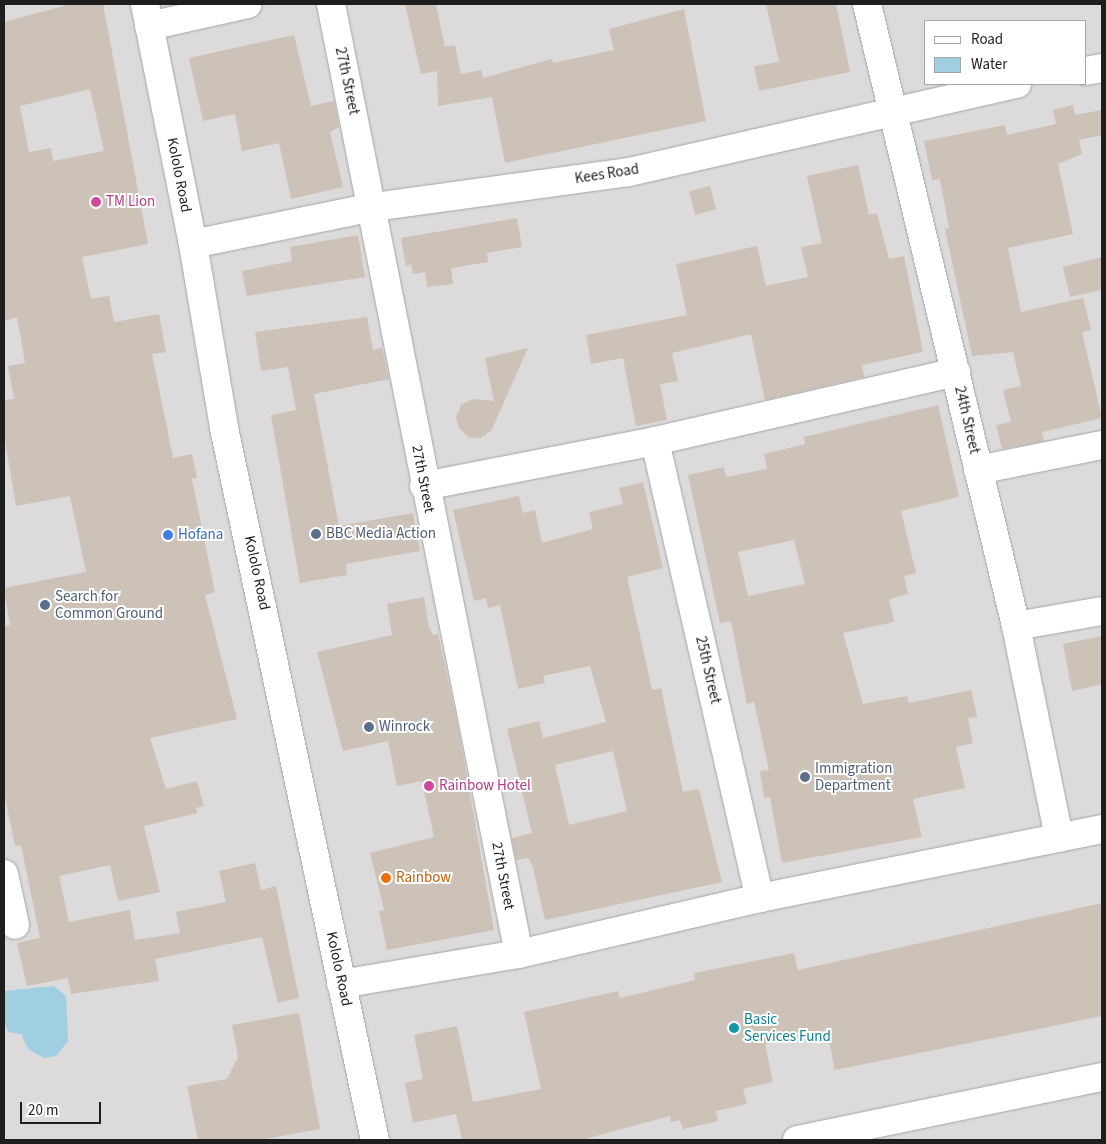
<!DOCTYPE html>
<html>
<head>
<meta charset="utf-8">
<style>
	body { margin:0 }
	#map { position:relative; width:1106px; height:1144px; overflow:hidden; background:#f0ece2; font-family:"Source Sans 3",sans-serif }
	div>[style] { position:absolute }
	.residential>* { inset:0; background:#dcdada }
	.water>* { inset:0; background:#9fcfe1 }
	.building>* { inset:0; background:#ccc2b8 }
	.roads { filter:drop-shadow(0 0 1px #a5a5a5) drop-shadow(0 0 1px #a5a5a5) }
	.minor>* { height:28px; margin:-14px; padding:0 14px; transform-origin:14px; border-radius:14px; background:#fff }
	.dots>* { width:14px; height:14px; translate:-50% -50%; box-sizing:border-box; border:2px solid #fff; border-radius:50% }
	span { translate:-50% -50%; white-space:nowrap; text-align:center; line-height:1.15; -webkit-text-stroke:4px #fff; paint-order:stroke }
	.street-label { font-size:15px; color:#1e1e1e }
	.hotel-label { font-size:15px; color:#b23c85 }
	.left { translate:0 -50%; text-align:left }
	.service-label { font-size:15px; color:#4e5e75 }
	.shop-label { font-size:15px; color:#366cbe }
	.food-label { font-size:15px; color:#c56008 }
	.culture-label { font-size:15px; color:#0d838f }
	.frame { position:absolute; inset:0; border:5px solid #1e1e1e; pointer-events:none }
	.legend { position:absolute; left:924px; top:20px; width:162px; height:65px; box-sizing:border-box; background:#fff; border:1px solid #a5a5a5; margin:0; padding:6px 9px; list-style:none; font-size:15px; color:#1e1e1e }
	.legend li { display:flex; align-items:center; gap:10px; height:25px }
	.legend b { width:25px; border:1px solid #a5a5a5 }
	.scale { position:absolute; left:20px; top:1102px; width:81px; height:22px; box-sizing:border-box; border:2px solid #1e1e1e; border-top:0; padding-left:6px; font-size:15px; line-height:18px; white-space:nowrap; color:#1e1e1e; -webkit-text-stroke:4px #fff; paint-order:stroke }
</style>
</head>
<body>
<div id="map">
	<div class="residential">
		<i style="clip-path:polygon(evenodd,4px 4px,1102px 4px,1102px 1140px,4px 1140px,4px 4px,925px 21px,1085px 21px,1085px 84px,925px 84px,925px 21px)"></i>
	</div>
	<div class="water">
		<i style="clip-path:polygon(54px 986px,66px 996px,68px 1041px,56px 1056px,44px 1058px,28px 1049px,21px 1034px,8px 1032px,4px 1021px,4px 991px)"></i>
	</div>
	<div class="building">
		<i style="clip-path:polygon(evenodd,71px 4px,103px 4px,148px 244px,82px 257px,91px 299px,109px 296px,114px 322px,159px 314px,166px 352px,152px 354px,173px 458px,192px 454px,197px 478px,192px 479px,215px 592px,205px 595px,237px 719px,150px 738px,166px 789px,197px 781px,204px 806px,196px 808px,197px 813px,144px 826px,160px 892px,118px 901px,110px 865px,59px 876px,69px 922px,130px 910px,135px 940px,180px 933px,176px 912px,226px 902px,219px 871px,255px 863px,261px 890px,276px 886px,299px 998px,278px 1003px,262px 937px,155px 959px,159px 981px,71px 994px,68px 978px,27px 986px,17px 943px,40px 938px,21px 845px,15px 846px,4px 792px,4px 626px,10px 625px,4px 588px,86px 572px,70px 496px,16px 506px,4px 435px,4px 400px,14px 399px,8px 366px,25px 363px,17px 317px,4px 321px,4px 22px,71px 4px,90px 89px,104px 151px,53px 161px,51px 148px,29px 152px,20px 106px,90px 89px)"></i>
		<i style="clip-path:polygon(405px 4px,436px 4px,445px 47px,455px 45px,461px 74px,481px 70px,483px 78px,552px 59px,553px 63px,614px 50px,609px 29px,684px 9px,706px 121px,505px 163px,492px 97px,438px 106px,437px 71px,421px 74px)"></i>
		<i style="clip-path:polygon(766px 4px,836px 4px,850px 72px,759px 91px,754px 66px,779px 62px)"></i>
		<i style="clip-path:polygon(294px 35px,311px 106px,334px 101px,339px 127px,330px 132px,343px 187px,291px 199px,279px 143px,242px 151px,235px 114px,203px 121px,189px 58px)"></i>
		<i style="clip-path:polygon(1073px 105px,1075px 115px,1102px 110px,1102px 135px,1079px 140px,1082px 154px,1058px 164px,1073px 234px,1008px 248px,1021px 312px,1083px 298px,1091px 330px,1082px 332px,1102px 418px,1042px 432px,1044px 441px,1002px 449px,996px 425px,1011px 422px,1003px 390px,1021px 386px,1013px 352px,972px 356px,945px 229px,949px 228px,940px 179px,932px 180px,924px 141px,1005px 125px,1007px 135px,1056px 124px,1053px 110px)"></i>
		<i style="clip-path:polygon(858px 165px,869px 215px,877px 213px,889px 259px,904px 256px,923px 352px,862px 365px,864px 377px,765px 400px,751px 334px,672px 353px,678px 381px,660px 384px,667px 420px,636px 426px,623px 358px,591px 364px,586px 335px,687px 315px,676px 264px,757px 246px,766px 286px,808px 277px,801px 247px,822px 243px,807px 176px)"></i>
		<i style="clip-path:polygon(710px 186px,716px 209px,695px 215px,689px 191px)"></i>
		<i style="clip-path:polygon(517px 218px,522px 247px,487px 253px,488px 262px,451px 268px,453px 284px,427px 287px,425px 272px,413px 274px,411px 264px,406px 266px,401px 238px)"></i>
		<i style="clip-path:polygon(358px 235px,365px 277px,247px 296px,242px 271px,292px 261px,290px 247px)"></i>
		<i style="clip-path:polygon(1102px 257px,1102px 290px,1070px 297px,1063px 267px)"></i>
		<i style="clip-path:polygon(367px 317px,373px 350px,382px 348px,389px 379px,314px 394px,339px 526px,413px 513px,420px 551px,346px 564px,347px 575px,300px 583px,271px 415px,296px 410px,288px 367px,261px 371px,255px 332px)"></i>
		<i style="clip-path:polygon(528px 348px,491px 431px,480px 438px,468px 437px,459px 428px,456px 417px,461px 405px,472px 399px,494px 401px,485px 358px)"></i>
		<i style="clip-path:polygon(evenodd,938px 405px,959px 497px,901px 511px,916px 573px,904px 576px,908px 594px,889px 599px,894px 622px,843px 633px,863px 704px,907px 696px,909px 703px,971px 690px,977px 717px,968px 718px,973px 743px,956px 747px,965px 788px,913px 799px,922px 837px,782px 863px,770px 797px,764px 798px,760px 771px,769px 770px,754px 702px,747px 704px,731px 621px,720px 623px,688px 475px,724px 467px,726px 477px,767px 469px,764px 454px,805px 444px,804px 437px,938px 405px,794px 540px,805px 584px,748px 596px,738px 552px,794px 540px)"></i>
		<i style="clip-path:polygon(evenodd,643px 482px,663px 568px,627px 577px,652px 690px,661px 688px,683px 792px,699px 789px,722px 882px,545px 920px,532px 864px,528px 858px,516px 860px,512px 838px,532px 833px,507px 729px,539px 721px,543px 738px,606px 722px,590px 666px,543px 676px,545px 683px,518px 689px,500px 605px,488px 608px,486px 598px,474px 601px,453px 510px,519px 496px,523px 513px,535px 510px,542px 543px,593px 529px,589px 512px,623px 504px,619px 488px,643px 482px,613px 751px,627px 811px,569px 825px,555px 765px,613px 751px)"></i>
		<i style="clip-path:polygon(424px 597px,429px 628px,433px 635px,438px 634px,458px 726px,494px 930px,387px 950px,379px 911px,384px 910px,370px 853px,434px 837px,422px 781px,397px 786px,388px 741px,343px 751px,317px 652px,392px 635px,387px 604px)"></i>
		<i style="clip-path:polygon(1102px 636px,1102px 684px,1072px 691px,1063px 644px)"></i>
		<i style="clip-path:polygon(1102px 903px,1102px 1016px,835px 1070px,827px 1030px,765px 1044px,773px 1082px,743px 1089px,747px 1104px,716px 1111px,718px 1121px,683px 1129px,680px 1120px,671px 1122px,670px 1116px,581px 1140px,462px 1140px,456px 1114px,413px 1123px,405px 1083px,423px 1079px,414px 1035px,457px 1026px,473px 1102px,541px 1089px,524px 1012px,618px 991px,620px 998px,695px 980px,694px 973px,794px 953px,798px 970px)"></i>
		<i style="clip-path:polygon(299px 1013px,320px 1129px,260px 1140px,198px 1140px,187px 1086px,227px 1079px,238px 1057px,232px 1025px)"></i>
	</div>
	<div class="roads">
		<div class="minor">
			<i style="left:145px;top:4px;width:245px;rotate:78.7deg"></i>
			<i style="left:193px;top:244px;width:187px;rotate:80.4deg"></i>
			<i style="left:224px;top:428px;width:728px;rotate:78.03deg"></i>
			<i style="left:331px;top:4px;width:968px;rotate:78.81deg"></i>
			<i style="left:867px;top:4px;width:640px;rotate:76.53deg"></i>
			<i style="left:1016px;top:626px;width:216px;rotate:78.5deg"></i>
			<i style="left:149px;top:26px;width:101px;rotate:-12.5deg"></i>
			<i style="left:1085px;top:71px;width:17px;rotate:-10deg"></i>
			<i style="left:193px;top:244px;width:185px;rotate:-11.6deg"></i>
			<i style="left:374px;top:207px;width:257px;rotate:-7.8deg"></i>
			<i style="left:629px;top:172px;width:398px;rotate:-12.8deg"></i>
			<i style="left:655px;top:441px;width:469px;rotate:77.1deg"></i>
			<i style="left:978px;top:470px;width:126px;rotate:-11.4deg"></i>
			<i style="left:424px;top:486px;width:235px;rotate:-11deg"></i>
			<i style="left:655px;top:441px;width:309px;rotate:-12.9deg"></i>
			<i style="left:1016px;top:626px;width:87px;rotate:-9.9deg"></i>
			<i style="left:4px;top:874px;width:52px;rotate:77.8deg"></i>
			<i style="left:341px;top:984px;width:181px;rotate:-9.6deg"></i>
			<i style="left:519px;top:954px;width:247px;rotate:-13.1deg"></i>
			<i style="left:760px;top:898px;width:349px;rotate:-11.4deg"></i>
			<i style="left:797px;top:1140px;width:311px;rotate:-11.7deg"></i>
		</div>
	</div>
	<div class="dots">
		<i style="left:96px;top:202px;background:#d1479c"></i>
		<i style="left:316px;top:534px;background:#5c6f8a"></i>
		<i style="left:168px;top:535px;background:#3f7fe0"></i>
		<i style="left:45px;top:605px;background:#5c6f8a"></i>
		<i style="left:369px;top:727px;background:#5c6f8a"></i>
		<i style="left:805px;top:777px;background:#5c6f8a"></i>
		<i style="left:429px;top:786px;background:#d1479c"></i>
		<i style="left:386px;top:878px;background:#e8710a"></i>
		<i style="left:734px;top:1028px;background:#0f9aa8"></i>
	</div>
	<div class="street-label">
		<span style="left:347px;top:81px;rotate:78deg">27th Street</span>
		<span style="left:607px;top:174px;rotate:-9deg">Kees Road</span>
		<span style="left:179px;top:175px;rotate:79deg">Kololo Road</span>
		<span style="left:967px;top:420px;rotate:77deg">24th Street</span>
		<span style="left:423px;top:479px;rotate:79deg">27th Street</span>
		<span style="left:257px;top:573px;rotate:78deg">Kololo Road</span>
		<span style="left:708px;top:670px;rotate:77deg">25th Street</span>
		<span style="left:503px;top:876px;rotate:79deg">27th Street</span>
		<span style="left:339px;top:969px;rotate:78deg">Kololo Road</span>
	</div>
	<div class="hotel-label">
		<span class="left" style="left:106px;top:202px">TM Lion</span>
		<span class="left" style="left:439px;top:786px">Rainbow Hotel</span>
	</div>
	<div class="service-label">
		<span class="left" style="left:326px;top:534px">BBC Media Action</span>
		<span class="left" style="left:55px;top:605px">Search for<br>Common Ground</span>
		<span class="left" style="left:379px;top:727px">Winrock</span>
		<span class="left" style="left:815px;top:777px">Immigration<br>Department</span>
	</div>
	<div class="shop-label">
		<span class="left" style="left:178px;top:535px">Hofana</span>
	</div>
	<div class="food-label">
		<span class="left" style="left:396px;top:878px">Rainbow</span>
	</div>
	<div class="culture-label">
		<span class="left" style="left:744px;top:1028px">Basic<br>Services Fund</span>
	</div>
	<div class="frame"></div>
	<ul class="legend">
	<li><b style="height:6px;background:#fff"></b>Road</li>
	<li><b style="height:14px;background:#9fcfe1"></b>Water</li>
	</ul>
	<div class="scale">20 m</div>
</div>
</body>
</html>
